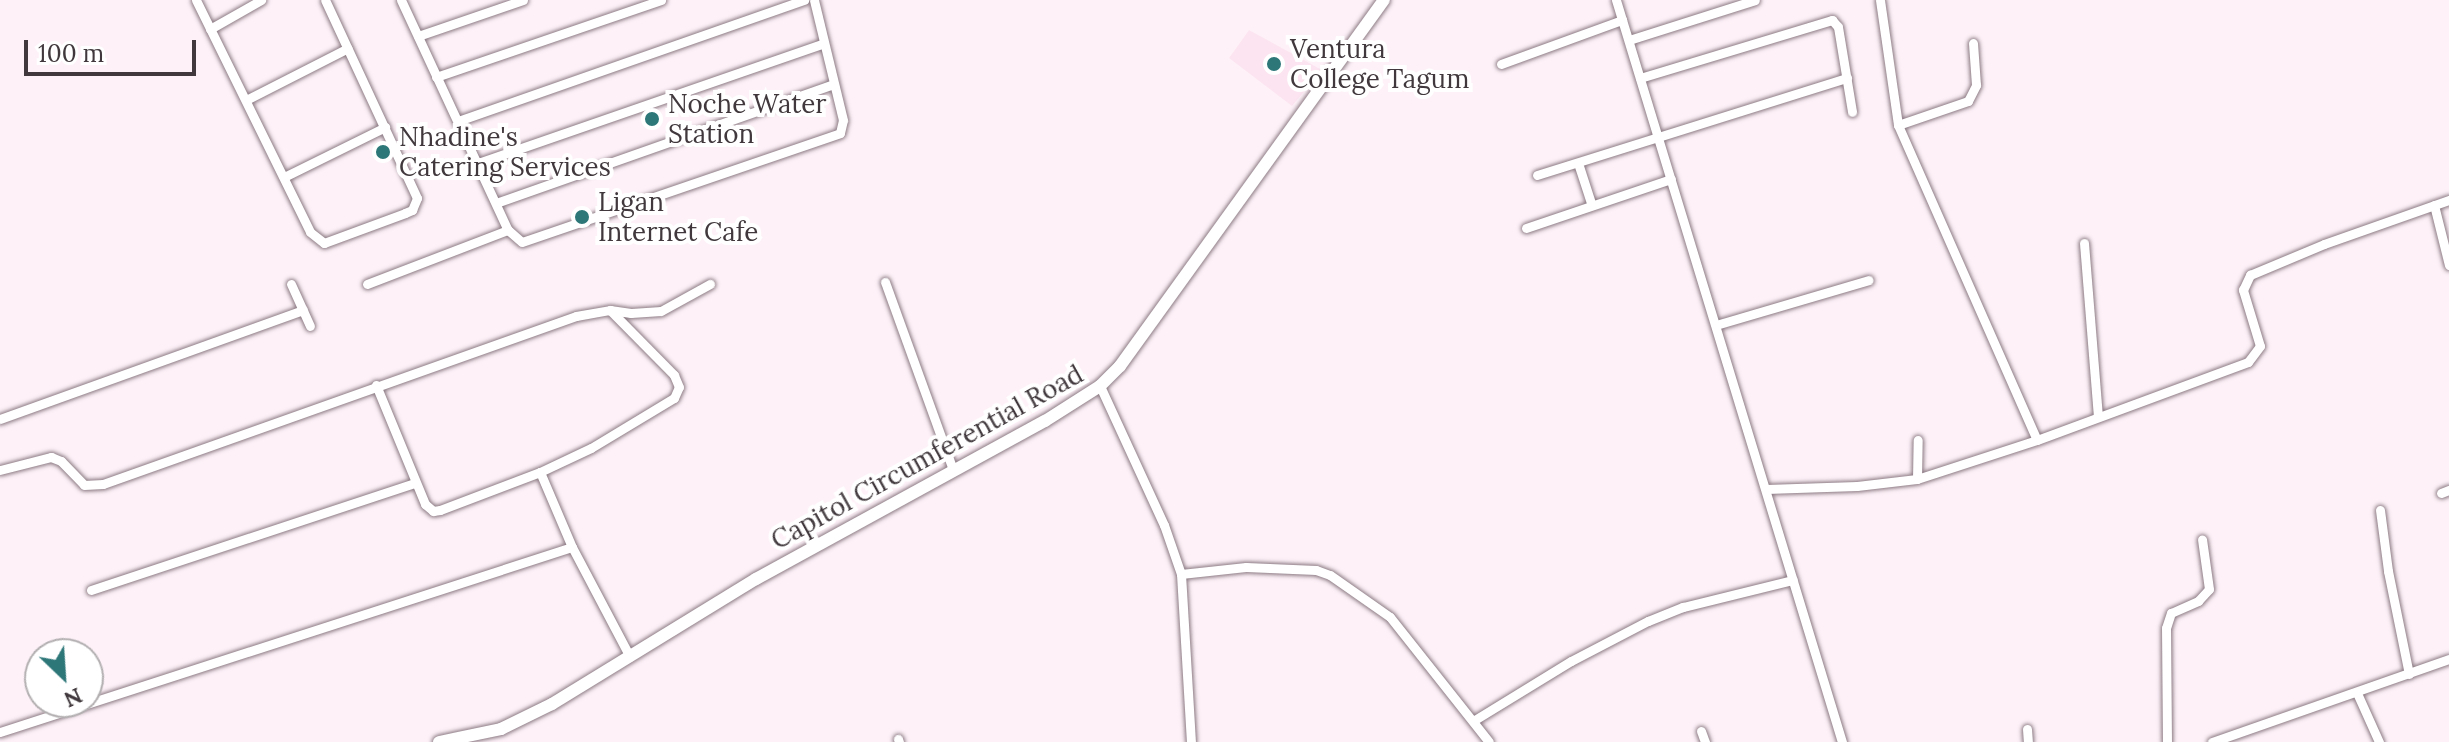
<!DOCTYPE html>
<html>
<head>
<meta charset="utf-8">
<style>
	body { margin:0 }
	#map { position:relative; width:2449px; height:742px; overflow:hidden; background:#fef2f8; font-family:Lora,serif }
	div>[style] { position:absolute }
	.built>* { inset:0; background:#fce5f0 }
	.roads { filter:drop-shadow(0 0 2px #8c7a83) drop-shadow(0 0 2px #8c7a83) }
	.street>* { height:9px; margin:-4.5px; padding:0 4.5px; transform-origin:4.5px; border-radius:4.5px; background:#fff }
	.secondary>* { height:12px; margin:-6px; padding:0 6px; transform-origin:6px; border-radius:6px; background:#fff }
	.dots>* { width:22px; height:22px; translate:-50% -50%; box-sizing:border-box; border:4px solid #fff; border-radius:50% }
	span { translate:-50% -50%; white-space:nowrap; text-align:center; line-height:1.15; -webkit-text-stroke:8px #fff; paint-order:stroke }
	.poi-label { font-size:26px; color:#40383c }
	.left { translate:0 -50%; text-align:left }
	.street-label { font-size:26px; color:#40383c }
	.north { position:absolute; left:24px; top:638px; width:80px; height:80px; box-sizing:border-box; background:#fff; border:2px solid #b3afb1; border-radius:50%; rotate:155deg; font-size:22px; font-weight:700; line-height:32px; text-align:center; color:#40383c }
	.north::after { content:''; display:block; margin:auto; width:28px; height:36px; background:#2e7779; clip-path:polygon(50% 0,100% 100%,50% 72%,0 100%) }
	.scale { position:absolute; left:24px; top:40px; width:172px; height:36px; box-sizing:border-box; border:4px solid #40383c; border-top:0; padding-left:10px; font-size:24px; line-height:28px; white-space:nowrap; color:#40383c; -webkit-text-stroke:6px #fff; paint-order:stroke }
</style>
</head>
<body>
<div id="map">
	<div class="built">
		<i style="clip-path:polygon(1249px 30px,1322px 70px,1292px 106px,1229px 58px)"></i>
	</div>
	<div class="roads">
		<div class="street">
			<i style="left:196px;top:0;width:258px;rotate:63.8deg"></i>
			<i style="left:310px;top:232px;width:18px;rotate:38deg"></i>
			<i style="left:324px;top:243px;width:86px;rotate:-20.3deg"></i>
			<i style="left:405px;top:213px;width:8px;rotate:-23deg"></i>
			<i style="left:412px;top:210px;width:13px;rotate:-67deg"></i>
			<i style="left:417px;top:198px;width:218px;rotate:-114.9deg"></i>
			<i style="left:401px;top:0;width:254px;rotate:65.1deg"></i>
			<i style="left:508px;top:230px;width:18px;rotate:41deg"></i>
			<i style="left:522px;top:242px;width:336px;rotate:-18.9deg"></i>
			<i style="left:840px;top:133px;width:13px;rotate:-77deg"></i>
			<i style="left:843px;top:120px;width:123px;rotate:-103.6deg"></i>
			<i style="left:1616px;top:0;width:776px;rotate:73.06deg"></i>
			<i style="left:1880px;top:0;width:126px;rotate:81.8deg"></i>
			<i style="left:1898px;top:125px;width:344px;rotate:66.2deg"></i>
			<i style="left:2037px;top:440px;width:225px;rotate:-20.3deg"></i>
			<i style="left:2248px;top:362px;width:20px;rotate:-53deg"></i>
			<i style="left:2260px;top:346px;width:59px;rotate:-106.9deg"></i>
			<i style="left:2243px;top:290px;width:17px;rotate:-65deg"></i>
			<i style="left:2250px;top:275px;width:80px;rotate:-22.7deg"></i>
			<i style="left:2324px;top:244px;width:133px;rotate:-19.4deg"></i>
			<i style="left:210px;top:29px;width:59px;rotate:-29.6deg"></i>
			<i style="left:418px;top:36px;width:111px;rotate:-18.9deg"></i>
			<i style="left:1629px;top:40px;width:132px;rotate:-17.6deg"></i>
			<i style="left:1501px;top:64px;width:129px;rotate:-20deg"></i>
			<i style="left:436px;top:77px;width:238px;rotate:-18.9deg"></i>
			<i style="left:1640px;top:78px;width:201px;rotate:-16.8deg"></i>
			<i style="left:1832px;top:20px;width:9px;rotate:49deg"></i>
			<i style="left:1838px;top:27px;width:86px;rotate:80.6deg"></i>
			<i style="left:246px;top:100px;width:114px;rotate:-27deg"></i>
			<i style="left:458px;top:121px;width:367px;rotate:-19.3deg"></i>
			<i style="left:1898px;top:125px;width:74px;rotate:-18.9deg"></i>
			<i style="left:1968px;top:101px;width:18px;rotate:-63deg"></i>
			<i style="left:1976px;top:85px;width:42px;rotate:-94.1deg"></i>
			<i style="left:478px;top:163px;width:366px;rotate:-19.1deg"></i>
			<i style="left:1578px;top:163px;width:42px;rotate:72deg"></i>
			<i style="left:1537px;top:175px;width:325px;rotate:-17.4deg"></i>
			<i style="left:284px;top:177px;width:113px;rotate:-26.3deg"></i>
			<i style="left:496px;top:203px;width:358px;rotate:-19.4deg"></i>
			<i style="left:2434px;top:205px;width:62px;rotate:76deg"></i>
			<i style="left:1526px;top:228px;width:153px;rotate:-18.7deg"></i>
			<i style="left:2084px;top:243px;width:174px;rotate:85.4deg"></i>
			<i style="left:885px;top:282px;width:200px;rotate:70.1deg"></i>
			<i style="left:291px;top:284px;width:46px;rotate:65.7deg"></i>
			<i style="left:367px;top:284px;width:151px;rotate:-21deg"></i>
			<i style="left:1716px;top:325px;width:159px;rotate:-16.4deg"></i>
			<i style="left:376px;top:385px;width:129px;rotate:67.6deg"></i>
			<i style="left:425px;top:504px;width:11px;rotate:41deg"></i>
			<i style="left:433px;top:511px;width:7px;rotate:-8deg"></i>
			<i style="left:440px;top:510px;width:107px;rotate:-20.8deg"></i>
			<i style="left:540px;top:472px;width:56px;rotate:-25.2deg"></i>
			<i style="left:591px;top:448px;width:97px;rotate:-31.1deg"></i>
			<i style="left:674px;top:398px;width:12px;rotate:-66deg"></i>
			<i style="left:679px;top:387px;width:13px;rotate:-113deg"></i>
			<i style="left:674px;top:375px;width:91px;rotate:-134.6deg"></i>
			<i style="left:1100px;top:386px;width:153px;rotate:65.3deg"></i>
			<i style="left:1164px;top:525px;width:52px;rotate:70.9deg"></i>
			<i style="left:1181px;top:574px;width:168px;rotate:86.6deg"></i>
			<i style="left:0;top:419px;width:322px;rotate:-19.8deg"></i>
			<i style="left:0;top:470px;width:53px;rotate:-14.3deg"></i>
			<i style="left:51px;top:457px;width:11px;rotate:22deg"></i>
			<i style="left:61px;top:461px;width:33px;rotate:46deg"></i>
			<i style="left:84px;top:485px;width:19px;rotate:-3deg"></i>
			<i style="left:103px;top:484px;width:502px;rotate:-19.55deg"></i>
			<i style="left:576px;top:316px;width:35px;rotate:-10deg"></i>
			<i style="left:610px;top:310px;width:21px;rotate:8deg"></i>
			<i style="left:631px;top:313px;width:30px;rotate:-4deg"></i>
			<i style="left:661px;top:311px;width:56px;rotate:-28.9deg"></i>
			<i style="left:540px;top:472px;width:82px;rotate:66.9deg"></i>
			<i style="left:572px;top:547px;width:124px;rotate:62.2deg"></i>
			<i style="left:1917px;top:479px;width:126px;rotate:-18deg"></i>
			<i style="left:1766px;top:489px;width:91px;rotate:-1.9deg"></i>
			<i style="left:1857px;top:486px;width:60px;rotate:-6.7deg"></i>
			<i style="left:1917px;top:479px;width:39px;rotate:-89deg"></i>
			<i style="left:2441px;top:493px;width:9px;rotate:-21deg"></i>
			<i style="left:2380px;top:510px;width:62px;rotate:82.5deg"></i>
			<i style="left:2388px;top:571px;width:105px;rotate:78.5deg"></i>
			<i style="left:1181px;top:574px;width:65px;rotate:-6.1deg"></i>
			<i style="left:1246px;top:567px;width:70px;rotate:2.5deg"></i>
			<i style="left:1316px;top:570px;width:15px;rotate:20deg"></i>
			<i style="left:1330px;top:575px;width:73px;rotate:35deg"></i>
			<i style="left:1390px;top:617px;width:159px;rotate:51.6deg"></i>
			<i style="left:91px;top:590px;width:340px;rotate:-18.3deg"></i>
			<i style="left:2357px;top:693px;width:54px;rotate:65.8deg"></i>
			<i style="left:1473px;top:721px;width:115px;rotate:-31.5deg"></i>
			<i style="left:1571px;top:661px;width:87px;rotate:-27.5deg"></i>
			<i style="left:1648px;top:621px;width:38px;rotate:-22deg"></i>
			<i style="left:1683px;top:607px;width:113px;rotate:-13.8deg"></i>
			<i style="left:2027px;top:729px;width:13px;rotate:86deg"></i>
			<i style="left:1701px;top:731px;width:12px;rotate:70deg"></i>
			<i style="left:0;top:732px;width:601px;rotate:-17.92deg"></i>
			<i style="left:898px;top:739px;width:3px;rotate:72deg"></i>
			<i style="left:2167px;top:742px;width:114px;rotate:-90.5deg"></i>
			<i style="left:2166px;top:628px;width:16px;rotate:-72deg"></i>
			<i style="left:2171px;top:613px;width:30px;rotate:-24deg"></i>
			<i style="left:2198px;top:601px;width:16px;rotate:-47deg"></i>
			<i style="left:2209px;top:589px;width:50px;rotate:-98deg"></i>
			<i style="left:2212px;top:742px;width:251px;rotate:-19.3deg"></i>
		</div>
		<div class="secondary">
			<i style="left:439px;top:742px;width:63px;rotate:-11.8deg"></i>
			<i style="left:501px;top:729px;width:57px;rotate:-26.1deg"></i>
			<i style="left:552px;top:704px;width:239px;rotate:-31.5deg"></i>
			<i style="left:756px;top:579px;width:329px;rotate:-28.7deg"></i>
			<i style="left:1045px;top:421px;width:65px;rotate:-32.5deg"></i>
			<i style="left:1100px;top:386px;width:28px;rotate:-45deg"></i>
			<i style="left:1120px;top:366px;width:451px;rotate:-54.2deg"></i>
		</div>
	</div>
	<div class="dots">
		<i style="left:1274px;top:64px;background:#2e7779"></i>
		<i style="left:652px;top:119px;background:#2e7779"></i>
		<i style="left:383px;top:152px;background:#2e7779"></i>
		<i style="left:582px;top:217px;background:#2e7779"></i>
	</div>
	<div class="poi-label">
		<span class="left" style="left:1290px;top:64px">Ventura<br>College Tagum</span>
		<span class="left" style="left:668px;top:119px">Noche Water<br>Station</span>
		<span class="left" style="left:399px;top:152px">Nhadine's<br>Catering Services</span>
		<span class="left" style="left:598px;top:217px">Ligan<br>Internet Cafe</span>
	</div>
	<div class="street-label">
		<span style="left:927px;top:457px;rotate:-29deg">Capitol Circumferential Road</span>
	</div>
	<div class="north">N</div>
	<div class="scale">100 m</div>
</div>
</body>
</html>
